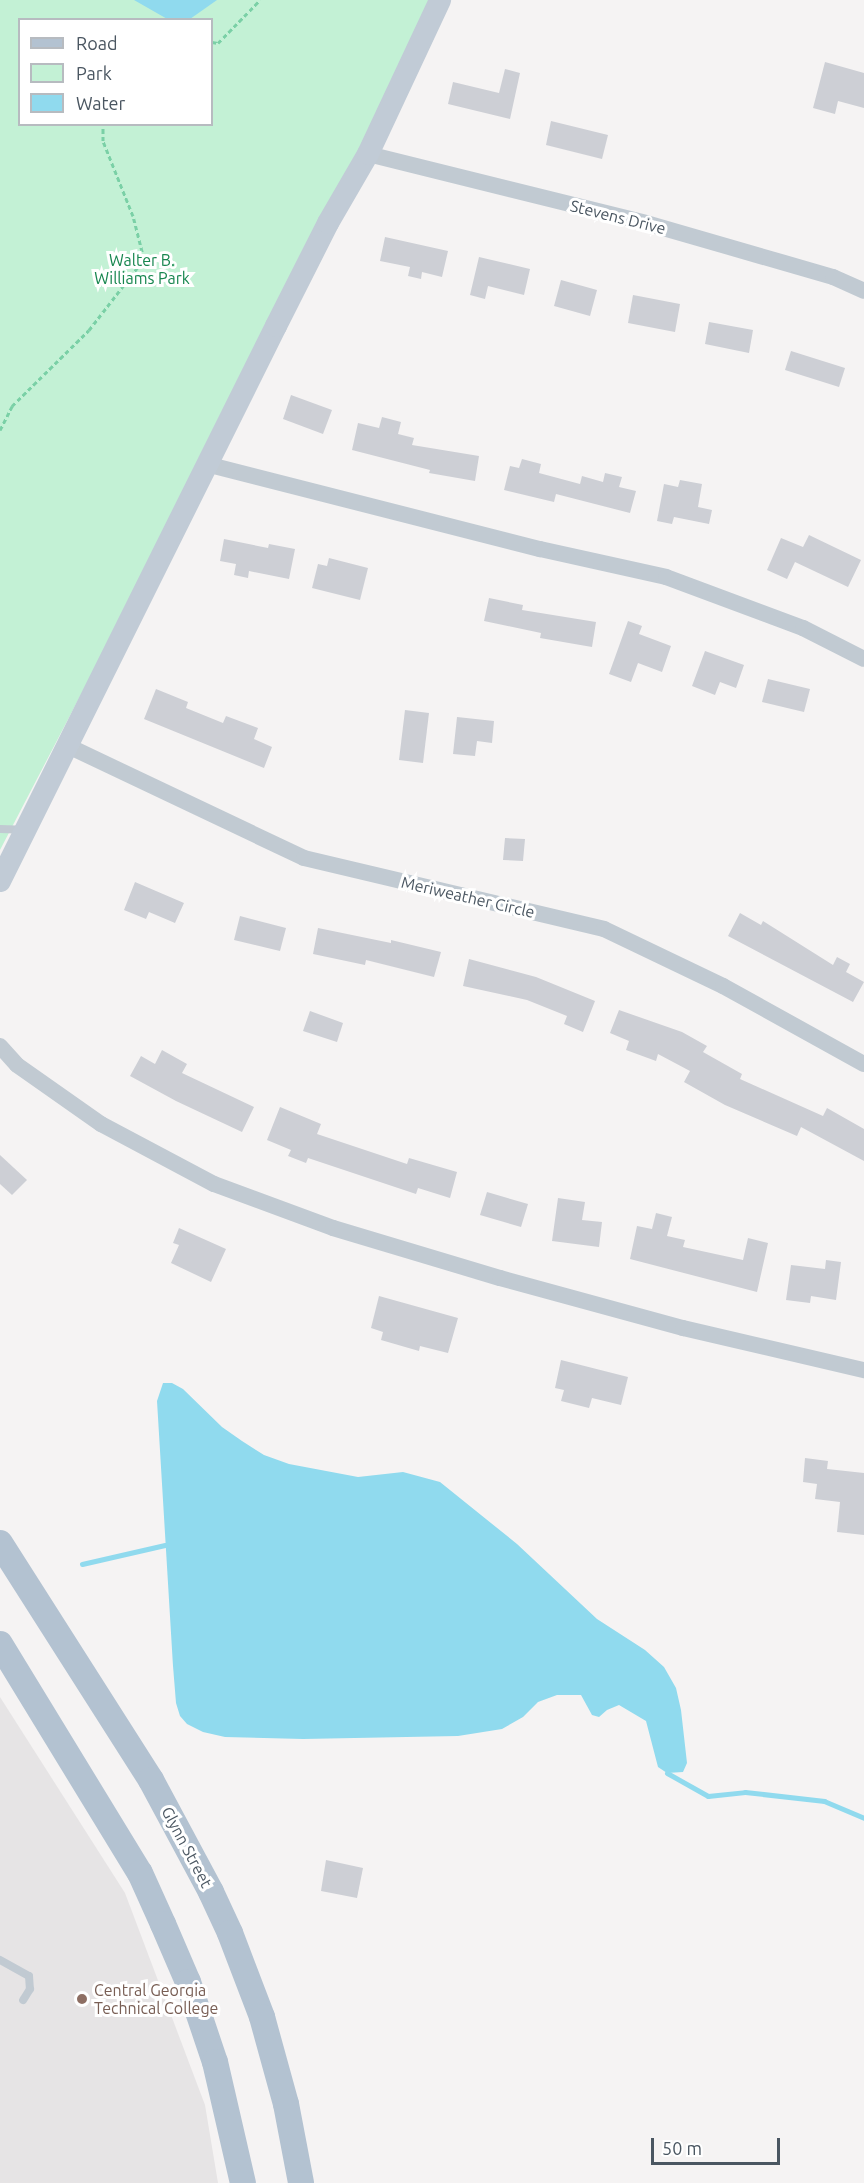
<!DOCTYPE html>
<html>
<head>
<meta charset="utf-8">
<style>
	body { margin:0 }
	#map { position:relative; width:864px; height:2183px; overflow:hidden; background:#f5f3f3; font-family:Ubuntu,sans-serif }
	div>[style] { position:absolute }
	.education>* { inset:0; background:#e6e4e5 }
	.green>* { inset:0; background:#c3f1d5 }
	.water>* { inset:0; background:#90daee }
	.stream>* { height:5px; margin:-2.5px; padding:0 2.5px; transform-origin:2.5px; border-radius:2.5px; background:#90daee }
	.building>* { inset:0; background:#cdcfd5 }
	.path>* { height:3px; margin-top:-1.5px; transform-origin:0; background:repeating-linear-gradient(90deg,#7ad0a6 0 4.5px,transparent 0 7.5px) }
	.lane>* { height:8px; margin:-4px; padding:0 4px; transform-origin:4px; border-radius:4px; background:#c1cad2 }
	.street>* { height:16px; margin:-8px; padding:0 8px; transform-origin:8px; border-radius:8px; background:#c1cad2 }
	.secondary>* { height:22px; margin:-11px; padding:0 11px; transform-origin:11px; border-radius:11px; background:#c1cbd6 }
	.primary>* { height:26px; margin:-13px; padding:0 13px; transform-origin:13px; border-radius:13px; background:#b3c2d1 }
	.dots>* { width:16px; height:16px; translate:-50% -50%; box-sizing:border-box; border:3px solid #fff; border-radius:50% }
	span { translate:-50% -50%; white-space:nowrap; text-align:center; line-height:1.15; -webkit-text-stroke:6px #fff; paint-order:stroke }
	.street-label { font-size:16px; color:#4a5661 }
	.park-label { font-size:16px; color:#17864f }
	.education-label { font-size:16px; color:#785e54 }
	.left { translate:0 -50%; text-align:left }
	.legend { position:absolute; left:18px; top:18px; width:195px; height:108px; box-sizing:border-box; background:#fff; border:2px solid #b7bbc0; margin:0; padding:8px 10px; list-style:none; font-size:18px; color:#4a5661 }
	.legend li { display:flex; align-items:center; gap:12px; height:30px }
	.legend b { width:30px; border:2px solid #b7bbc0 }
	.scale { position:absolute; left:651px; top:2138px; width:129px; height:27px; box-sizing:border-box; border:3px solid #4a5661; border-top:0; padding-left:8px; font-size:18px; line-height:21px; white-space:nowrap; color:#4a5661; -webkit-text-stroke:4px #fff; paint-order:stroke }
</style>
</head>
<body>
<div id="map">
	<div class="education">
		<i style="clip-path:polygon(0 1697px,125px 1893px,205px 2105px,218px 2183px,0 2183px)"></i>
	</div>
	<div class="green">
		<i style="clip-path:polygon(evenodd,0 0,437px 0,421px 41px,0 850px,0 0,20px 20px,212px 20px,212px 124px,20px 124px,20px 20px)"></i>
	</div>
	<div class="water">
		<i style="clip-path:polygon(134px 0,217px 0,190px 19px,169px 20px)"></i>
		<i style="clip-path:polygon(163px 1383px,172px 1383px,183px 1389px,222px 1427px,242px 1441px,264px 1455px,289px 1464px,358px 1477px,403px 1472px,440px 1482px,517px 1544px,597px 1619px,645px 1650px,664px 1667px,676px 1688px,681px 1710px,687px 1763px,683px 1772px,667px 1773px,658px 1767px,646px 1721px,619px 1705px,607px 1710px,599px 1717px,592px 1715px,581px 1695px,557px 1695px,538px 1702px,523px 1717px,502px 1729px,458px 1736px,303px 1739px,225px 1737px,203px 1732px,187px 1724px,180px 1716px,176px 1703px,173px 1666px,157px 1401px)"></i>
	</div>
	<div class="stream">
		<i style="left:82px;top:1564px;width:85px;rotate:-12.9deg"></i>
		<i style="left:667px;top:1773px;width:47px;rotate:29.3deg"></i>
		<i style="left:708px;top:1796px;width:37px;rotate:-6deg"></i>
		<i style="left:745px;top:1792px;width:80px;rotate:6.5deg"></i>
		<i style="left:824px;top:1801px;width:43px;rotate:23deg"></i>
	</div>
	<div class="building">
		<i style="clip-path:polygon(825px 62px,864px 73px,864px 108px,838px 101px,835px 114px,813px 108px)"></i>
		<i style="clip-path:polygon(505px 69px,520px 73px,510px 119px,448px 104px,453px 82px,499px 93px)"></i>
		<i style="clip-path:polygon(551px 121px,608px 135px,602px 159px,546px 145px)"></i>
		<i style="clip-path:polygon(385px 237px,448px 251px,442px 277px,422px 272px,421px 279px,408px 276px,410px 267px,380px 261px)"></i>
		<i style="clip-path:polygon(479px 257px,530px 269px,524px 295px,488px 286px,485px 299px,470px 295px)"></i>
		<i style="clip-path:polygon(561px 280px,597px 290px,590px 316px,554px 306px)"></i>
		<i style="clip-path:polygon(633px 295px,680px 304px,675px 332px,628px 323px)"></i>
		<i style="clip-path:polygon(709px 322px,753px 330px,749px 353px,705px 344px)"></i>
		<i style="clip-path:polygon(791px 351px,845px 368px,839px 387px,785px 370px)"></i>
		<i style="clip-path:polygon(291px 395px,332px 410px,323px 434px,283px 419px)"></i>
		<i style="clip-path:polygon(382px 417px,401px 422px,398px 434px,414px 438px,412px 445px,479px 456px,475px 481px,429px 473px,430px 470px,352px 450px,358px 423px,379px 428px)"></i>
		<i style="clip-path:polygon(522px 459px,541px 464px,539px 473px,580px 484px,582px 476px,603px 482px,605px 473px,622px 477px,619px 487px,636px 491px,630px 513px,556px 494px,554px 502px,504px 490px,510px 466px,519px 468px)"></i>
		<i style="clip-path:polygon(680px 480px,702px 484px,698px 507px,712px 510px,709px 524px,674px 517px,672px 524px,657px 521px,664px 484px,678px 487px)"></i>
		<i style="clip-path:polygon(809px 535px,861px 560px,848px 587px,795px 562px,787px 579px,767px 570px,781px 538px,803px 547px)"></i>
		<i style="clip-path:polygon(224px 539px,268px 548px,269px 544px,295px 549px,289px 579px,249px 571px,248px 578px,234px 575px,236px 564px,220px 561px)"></i>
		<i style="clip-path:polygon(329px 558px,368px 568px,360px 600px,312px 588px,318px 564px,327px 566px)"></i>
		<i style="clip-path:polygon(489px 598px,523px 605px,522px 610px,596px 622px,592px 647px,540px 638px,541px 633px,484px 621px)"></i>
		<i style="clip-path:polygon(628px 621px,642px 626px,639px 634px,671px 646px,662px 672px,638px 663px,631px 682px,609px 674px)"></i>
		<i style="clip-path:polygon(705px 651px,744px 665px,736px 688px,720px 682px,715px 695px,692px 686px)"></i>
		<i style="clip-path:polygon(768px 679px,810px 689px,804px 712px,762px 702px)"></i>
		<i style="clip-path:polygon(156px 689px,188px 702px,186px 708px,223px 723px,226px 716px,258px 728px,254px 739px,272px 747px,264px 768px,144px 719px)"></i>
		<i style="clip-path:polygon(405px 710px,429px 713px,423px 763px,399px 760px)"></i>
		<i style="clip-path:polygon(457px 717px,494px 721px,492px 743px,477px 741px,475px 756px,453px 754px)"></i>
		<i style="clip-path:polygon(505px 838px,525px 839px,523px 861px,503px 860px)"></i>
		<i style="clip-path:polygon(135px 882px,184px 903px,175px 923px,149px 912px,146px 919px,124px 910px)"></i>
		<i style="clip-path:polygon(740px 913px,761px 925px,763px 921px,833px 965px,837px 957px,850px 964px,846px 972px,864px 982px,853px 1002px,728px 936px)"></i>
		<i style="clip-path:polygon(240px 916px,286px 928px,280px 951px,234px 940px)"></i>
		<i style="clip-path:polygon(318px 928px,391px 943px,391px 940px,441px 952px,434px 977px,366px 960px,365px 965px,313px 954px)"></i>
		<i style="clip-path:polygon(469px 959px,536px 977px,595px 1001px,583px 1032px,564px 1024px,567px 1016px,527px 1000px,463px 986px)"></i>
		<i style="clip-path:polygon(619px 1010px,682px 1032px,707px 1046px,703px 1052px,742px 1074px,740px 1079px,823px 1116px,827px 1108px,864px 1129px,864px 1161px,801px 1127px,797px 1136px,725px 1105px,684px 1082px,690px 1071px,658px 1054px,656px 1061px,626px 1050px,629px 1041px,610px 1033px)"></i>
		<i style="clip-path:polygon(310px 1011px,343px 1023px,337px 1042px,303px 1031px)"></i>
		<i style="clip-path:polygon(162px 1050px,187px 1064px,182px 1073px,254px 1107px,242px 1132px,176px 1101px,130px 1076px,141px 1056px,155px 1064px)"></i>
		<i style="clip-path:polygon(280px 1107px,321px 1124px,317px 1134px,407px 1164px,409px 1158px,457px 1172px,450px 1198px,418px 1188px,416px 1194px,308px 1158px,306px 1163px,288px 1156px,291px 1150px,267px 1140px)"></i>
		<i style="clip-path:polygon(0 1155px,27px 1180px,12px 1195px,0 1184px)"></i>
		<i style="clip-path:polygon(487px 1192px,528px 1204px,521px 1227px,480px 1215px)"></i>
		<i style="clip-path:polygon(558px 1198px,585px 1202px,582px 1220px,602px 1222px,599px 1247px,552px 1241px)"></i>
		<i style="clip-path:polygon(656px 1213px,672px 1217px,667px 1236px,685px 1240px,683px 1247px,743px 1260px,748px 1238px,768px 1243px,757px 1292px,630px 1259px,637px 1226px,652px 1229px)"></i>
		<i style="clip-path:polygon(179px 1228px,226px 1249px,211px 1282px,171px 1263px,179px 1245px,173px 1243px)"></i>
		<i style="clip-path:polygon(826px 1260px,841px 1262px,836px 1300px,811px 1296px,810px 1303px,786px 1300px,791px 1265px,825px 1269px)"></i>
		<i style="clip-path:polygon(379px 1296px,458px 1318px,448px 1353px,420px 1346px,419px 1351px,381px 1340px,383px 1332px,371px 1328px)"></i>
		<i style="clip-path:polygon(561px 1360px,628px 1377px,621px 1405px,592px 1398px,589px 1408px,561px 1401px,564px 1390px,555px 1388px)"></i>
		<i style="clip-path:polygon(805px 1458px,828px 1461px,827px 1469px,864px 1473px,864px 1535px,837px 1532px,840px 1502px,815px 1499px,817px 1484px,803px 1482px)"></i>
		<i style="clip-path:polygon(326px 1860px,363px 1868px,357px 1898px,321px 1891px)"></i>
	</div>
	<div class="path">
		<i style="left:212px;top:42px;width:6px;rotate:9deg"></i>
		<i style="left:218px;top:43px;width:60px;rotate:-45.7deg"></i>
		<i style="left:0;top:430px;width:27px;rotate:-63deg"></i>
		<i style="left:12px;top:406px;width:108px;rotate:-44.6deg"></i>
		<i style="left:89px;top:330px;width:90px;rotate:-52.2deg"></i>
		<i style="left:144px;top:259px;width:44px;rotate:-104.3deg"></i>
		<i style="left:133px;top:216px;width:81px;rotate:-111.8deg"></i>
		<i style="left:103px;top:141px;width:17px;rotate:-90deg"></i>
	</div>
	<div class="lane">
		<i style="left:0;top:829px;width:24px;rotate:2deg"></i>
		<i style="left:0;top:1960px;width:33px;rotate:29deg"></i>
		<i style="left:29px;top:1976px;width:13px;rotate:86deg"></i>
		<i style="left:30px;top:1989px;width:13px;rotate:122deg"></i>
	</div>
	<div class="street">
		<i style="left:368px;top:154px;width:286px;rotate:13.9deg"></i>
		<i style="left:646px;top:223px;width:195px;rotate:16.1deg"></i>
		<i style="left:833px;top:277px;width:34px;rotate:24deg"></i>
		<i style="left:206px;top:464px;width:345px;rotate:14.3deg"></i>
		<i style="left:540px;top:549px;width:129px;rotate:12.5deg"></i>
		<i style="left:666px;top:577px;width:146px;rotate:20.4deg"></i>
		<i style="left:803px;top:628px;width:68px;rotate:26.9deg"></i>
		<i style="left:66px;top:745px;width:263px;rotate:25.4deg"></i>
		<i style="left:304px;top:858px;width:308px;rotate:13.3deg"></i>
		<i style="left:604px;top:929px;width:132px;rotate:25.6deg"></i>
		<i style="left:723px;top:986px;width:161px;rotate:29deg"></i>
		<i style="left:0;top:1046px;width:25px;rotate:48deg"></i>
		<i style="left:17px;top:1065px;width:103px;rotate:35.1deg"></i>
		<i style="left:101px;top:1124px;width:128px;rotate:28deg"></i>
		<i style="left:214px;top:1184px;width:127px;rotate:20.3deg"></i>
		<i style="left:333px;top:1228px;width:174px;rotate:16.7deg"></i>
		<i style="left:500px;top:1278px;width:190px;rotate:15.3deg"></i>
		<i style="left:683px;top:1328px;width:186px;rotate:13.1deg"></i>
	</div>
	<div class="secondary">
		<i style="left:0;top:881px;width:620px;rotate:-63.56deg"></i>
		<i style="left:276px;top:326px;width:115px;rotate:-63.2deg"></i>
		<i style="left:328px;top:223px;width:80px;rotate:-59.9deg"></i>
		<i style="left:368px;top:154px;width:170px;rotate:-64.9deg"></i>
	</div>
	<div class="primary">
		<i style="left:0;top:1543px;width:281px;rotate:57.5deg"></i>
		<i style="left:151px;top:1780px;width:127px;rotate:61.8deg"></i>
		<i style="left:211px;top:1892px;width:45px;rotate:65.1deg"></i>
		<i style="left:230px;top:1933px;width:90px;rotate:69.1deg"></i>
		<i style="left:262px;top:2017px;width:90px;rotate:74.6deg"></i>
		<i style="left:286px;top:2104px;width:80px;rotate:79.2deg"></i>
		<i style="left:0;top:1644px;width:268px;rotate:58.6deg"></i>
		<i style="left:140px;top:1873px;width:56px;rotate:65.7deg"></i>
		<i style="left:163px;top:1924px;width:63px;rotate:66.7deg"></i>
		<i style="left:188px;top:1982px;width:84px;rotate:71.4deg"></i>
		<i style="left:215px;top:2062px;width:124px;rotate:77deg"></i>
	</div>
	<div class="dots">
		<i style="left:82px;top:1999px;background:#8d6e63"></i>
	</div>
	<div class="street-label">
		<span style="left:618px;top:217px;rotate:14deg">Stevens Drive</span>
		<span style="left:468px;top:897px;rotate:13deg">Meriweather Circle</span>
		<span style="left:187px;top:1847px;rotate:62deg">Glynn Street</span>
	</div>
	<div class="park-label">
		<span style="left:142px;top:269px">Walter B.<br>Williams Park</span>
	</div>
	<div class="education-label">
		<span class="left" style="left:94px;top:1999px">Central Georgia<br>Technical College</span>
	</div>
	<ul class="legend">
	<li><b style="height:8px;background:#b3c2d1"></b>Road</li>
	<li><b style="height:16px;background:#c3f1d5"></b>Park</li>
	<li><b style="height:16px;background:#90daee"></b>Water</li>
	</ul>
	<div class="scale">50 m</div>
</div>
</body>
</html>
